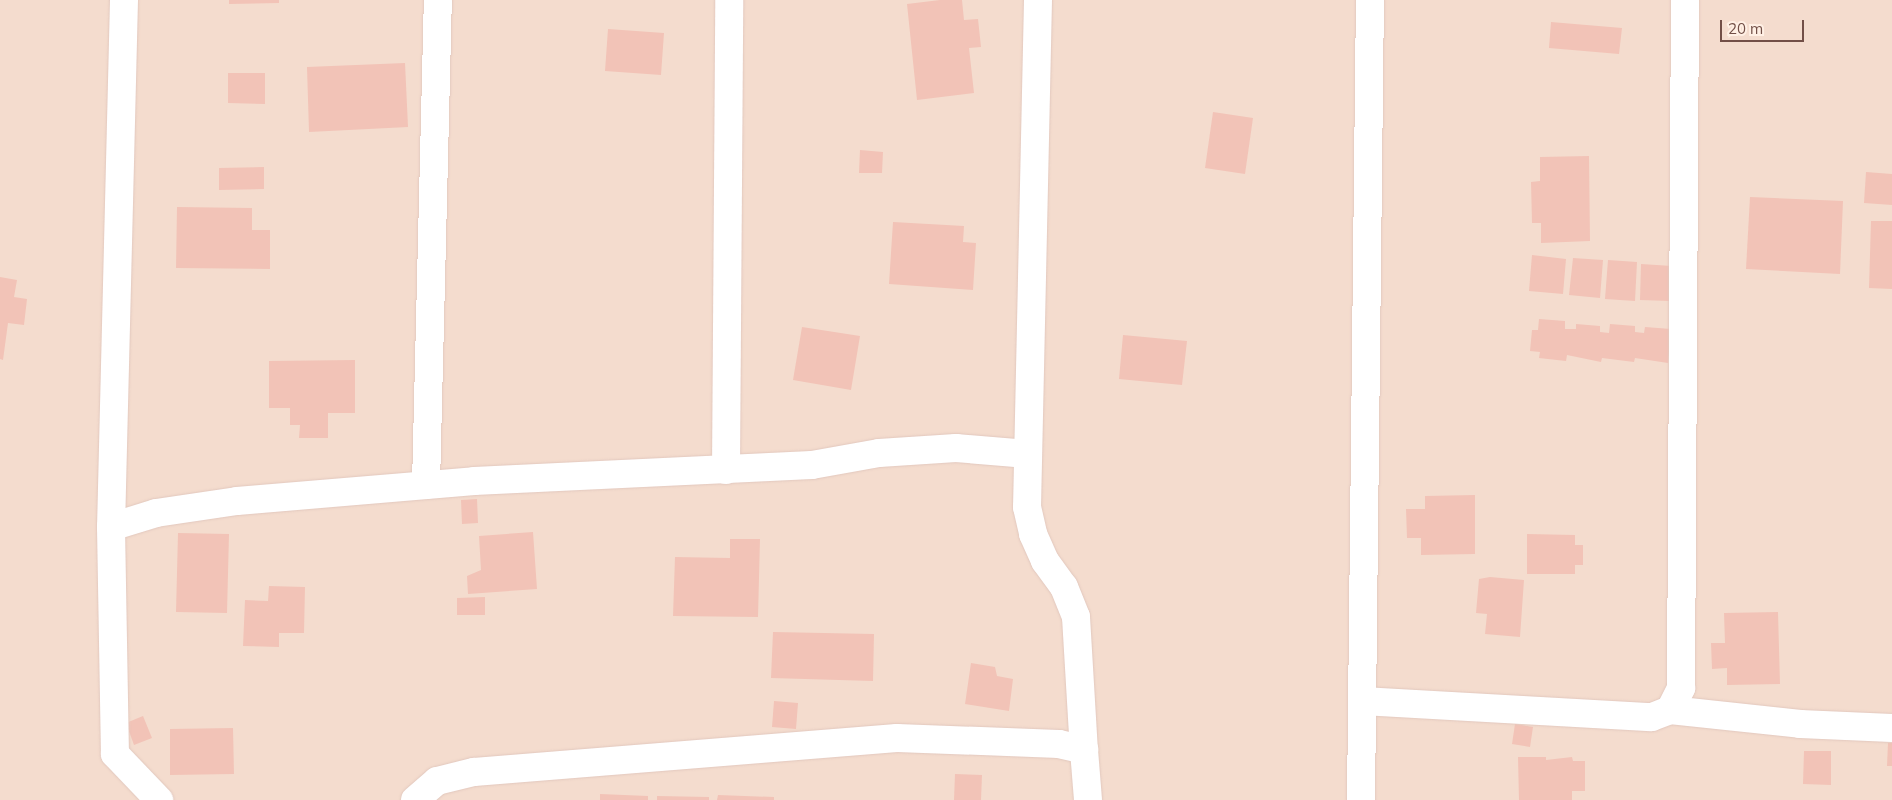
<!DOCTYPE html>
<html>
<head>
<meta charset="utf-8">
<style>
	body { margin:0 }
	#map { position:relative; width:1892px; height:800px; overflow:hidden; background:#fcecdf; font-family:Mulish,sans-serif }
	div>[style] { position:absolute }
	.residential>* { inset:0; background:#f4dcce }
	.building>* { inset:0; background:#f2c3b7 }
	.roads { filter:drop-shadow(0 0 1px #e2c8be) drop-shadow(0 0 1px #e2c8be) }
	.minor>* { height:28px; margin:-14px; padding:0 14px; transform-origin:14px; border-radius:14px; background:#fff }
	span { translate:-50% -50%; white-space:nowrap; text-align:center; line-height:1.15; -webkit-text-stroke:5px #fff0e5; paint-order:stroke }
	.scale { position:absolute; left:1720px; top:20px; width:84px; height:22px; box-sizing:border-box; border:2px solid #724f47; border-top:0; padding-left:6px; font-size:15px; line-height:18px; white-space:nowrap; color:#724f47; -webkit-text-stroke:4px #fff0e5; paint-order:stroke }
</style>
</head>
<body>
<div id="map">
	<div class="residential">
		<i style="clip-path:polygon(0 0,1892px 0,1892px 800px,0 800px)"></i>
	</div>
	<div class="building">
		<i style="clip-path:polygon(229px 0,279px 0,279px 3px,229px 4px)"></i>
		<i style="clip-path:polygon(940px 0,962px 0,964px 20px,978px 19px,981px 47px,969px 48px,974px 93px,917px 100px,907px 4px)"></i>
		<i style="clip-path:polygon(1551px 22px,1622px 28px,1619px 54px,1549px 48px)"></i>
		<i style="clip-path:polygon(608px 29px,664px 33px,661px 75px,605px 71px)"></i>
		<i style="clip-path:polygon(405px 63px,408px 127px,309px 132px,307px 67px)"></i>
		<i style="clip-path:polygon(228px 73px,265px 73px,265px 104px,228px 103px)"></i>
		<i style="clip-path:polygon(1213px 112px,1253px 118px,1245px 174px,1205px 168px)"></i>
		<i style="clip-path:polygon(860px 150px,883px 152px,882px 173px,859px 173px)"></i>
		<i style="clip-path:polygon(1589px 156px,1590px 241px,1541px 243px,1541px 223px,1532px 223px,1531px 182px,1540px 181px,1540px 157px)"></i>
		<i style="clip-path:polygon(264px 167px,264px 189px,219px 190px,219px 168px)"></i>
		<i style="clip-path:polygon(1866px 172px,1892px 174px,1892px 205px,1864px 203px)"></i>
		<i style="clip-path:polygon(1750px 197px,1843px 201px,1840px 274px,1746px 269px)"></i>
		<i style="clip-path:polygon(177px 207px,252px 208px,252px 230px,270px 230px,270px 269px,176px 268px)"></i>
		<i style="clip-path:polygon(1871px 221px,1892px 221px,1892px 289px,1869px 288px)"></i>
		<i style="clip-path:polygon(893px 222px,964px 226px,963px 242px,976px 243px,973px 290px,889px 284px)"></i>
		<i style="clip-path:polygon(1532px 255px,1566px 259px,1563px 294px,1529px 291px)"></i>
		<i style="clip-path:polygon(1573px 258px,1603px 260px,1600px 298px,1569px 295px)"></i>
		<i style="clip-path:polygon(1608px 260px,1637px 262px,1635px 301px,1605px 299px)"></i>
		<i style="clip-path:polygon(1641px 264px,1672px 266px,1670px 301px,1640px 300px)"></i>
		<i style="clip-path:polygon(0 277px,17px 280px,14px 297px,27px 299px,24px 325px,8px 323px,3px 360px,0 359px)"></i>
		<i style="clip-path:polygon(1539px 319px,1565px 321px,1565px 329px,1576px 329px,1576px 324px,1600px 326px,1600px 332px,1609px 333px,1610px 324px,1635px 326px,1635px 332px,1644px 333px,1645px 327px,1671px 329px,1668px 363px,1635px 358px,1634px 362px,1602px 358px,1601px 362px,1567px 355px,1566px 361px,1539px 358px,1540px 352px,1530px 351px,1532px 330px,1538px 330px)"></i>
		<i style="clip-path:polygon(802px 327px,860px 336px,851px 390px,793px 380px)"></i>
		<i style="clip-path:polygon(1123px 335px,1187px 341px,1182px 385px,1119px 379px)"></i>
		<i style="clip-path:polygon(355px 360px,355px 413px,328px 413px,328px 438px,299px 438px,300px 425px,290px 425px,290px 408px,269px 408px,269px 361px)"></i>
		<i style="clip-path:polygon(1475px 495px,1475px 554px,1421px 555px,1421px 538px,1407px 538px,1406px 509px,1425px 509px,1425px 496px)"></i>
		<i style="clip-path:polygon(477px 499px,478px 523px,462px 524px,461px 500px)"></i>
		<i style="clip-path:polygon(533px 532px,537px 589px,468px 594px,467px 576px,481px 570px,479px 536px)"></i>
		<i style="clip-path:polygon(178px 533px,229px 534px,227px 613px,176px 612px)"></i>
		<i style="clip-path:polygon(1527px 534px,1575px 535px,1575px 545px,1583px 545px,1583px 565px,1575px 565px,1575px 574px,1527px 574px)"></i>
		<i style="clip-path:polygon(730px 539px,760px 539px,758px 617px,673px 616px,675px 557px,730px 558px)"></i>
		<i style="clip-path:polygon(1490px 577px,1524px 580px,1520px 637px,1485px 634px,1487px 614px,1476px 613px,1479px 579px)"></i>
		<i style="clip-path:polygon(269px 586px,305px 587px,304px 633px,279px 633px,279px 647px,243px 646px,245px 600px,268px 601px)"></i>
		<i style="clip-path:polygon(485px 597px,485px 615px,457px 615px,457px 598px)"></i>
		<i style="clip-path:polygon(1778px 612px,1780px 684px,1727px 685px,1727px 668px,1712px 669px,1711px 643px,1725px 643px,1724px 613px)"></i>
		<i style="clip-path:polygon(773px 632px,874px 634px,873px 681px,771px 678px)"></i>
		<i style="clip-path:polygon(971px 663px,995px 667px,997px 676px,1013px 679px,1009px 711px,965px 704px)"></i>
		<i style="clip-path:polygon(774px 701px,798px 703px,796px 729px,772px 727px)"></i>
		<i style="clip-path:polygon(143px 716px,152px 738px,134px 745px,126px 723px)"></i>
		<i style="clip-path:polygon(1515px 724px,1533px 727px,1530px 747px,1512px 744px)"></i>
		<i style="clip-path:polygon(233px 728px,234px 774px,170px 775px,170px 729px)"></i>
		<i style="clip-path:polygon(1888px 743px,1892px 743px,1892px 766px,1887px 766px)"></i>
		<i style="clip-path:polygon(1804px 751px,1831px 751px,1831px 785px,1803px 784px)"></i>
		<i style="clip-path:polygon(1518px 757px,1546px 757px,1546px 760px,1572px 757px,1573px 761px,1585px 761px,1585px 791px,1572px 791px,1572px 800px,1519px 800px)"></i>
		<i style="clip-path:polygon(955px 774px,982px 775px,981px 800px,954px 800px)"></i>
		<i style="clip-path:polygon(600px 794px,648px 796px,648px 800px,600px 800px)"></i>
		<i style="clip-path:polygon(718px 795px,774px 797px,774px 800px,717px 800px)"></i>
		<i style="clip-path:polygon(657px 796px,709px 797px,709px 800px,657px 800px)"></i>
	</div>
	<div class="roads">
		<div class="minor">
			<i style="left:124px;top:0;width:527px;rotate:91.41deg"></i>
			<i style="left:111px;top:527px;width:227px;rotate:89deg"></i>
			<i style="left:115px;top:754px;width:64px;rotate:46.3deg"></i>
			<i style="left:1038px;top:0;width:507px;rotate:91.24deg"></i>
			<i style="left:1027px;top:507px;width:28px;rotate:77deg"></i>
			<i style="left:1033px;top:534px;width:30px;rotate:66deg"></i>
			<i style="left:1045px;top:561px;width:32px;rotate:54deg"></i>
			<i style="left:1064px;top:587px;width:32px;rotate:68deg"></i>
			<i style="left:1076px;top:617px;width:133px;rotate:86.6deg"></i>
			<i style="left:726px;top:470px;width:470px;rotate:-89.6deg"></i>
			<i style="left:426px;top:485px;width:485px;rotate:-88.6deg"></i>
			<i style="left:111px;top:527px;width:47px;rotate:-17.3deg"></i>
			<i style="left:156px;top:513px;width:82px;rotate:-8.4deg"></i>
			<i style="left:237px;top:501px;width:238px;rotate:-4.8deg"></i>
			<i style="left:474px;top:481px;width:338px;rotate:-2.7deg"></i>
			<i style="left:812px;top:465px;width:68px;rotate:-10.2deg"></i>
			<i style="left:879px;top:453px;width:77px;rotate:-3.7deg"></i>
			<i style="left:956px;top:448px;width:72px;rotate:4.8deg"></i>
			<i style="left:1362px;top:701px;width:290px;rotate:3.2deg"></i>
			<i style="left:1652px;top:717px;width:19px;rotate:-21deg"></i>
			<i style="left:1670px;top:710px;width:25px;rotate:-63deg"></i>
			<i style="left:1681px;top:688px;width:688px;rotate:-89.67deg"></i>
			<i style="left:1670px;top:710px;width:131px;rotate:6.1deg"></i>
			<i style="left:1800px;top:724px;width:92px;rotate:2.5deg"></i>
			<i style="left:415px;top:800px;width:29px;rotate:-41deg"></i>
			<i style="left:437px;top:781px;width:38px;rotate:-14deg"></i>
			<i style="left:474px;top:772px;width:424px;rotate:-4.6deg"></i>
			<i style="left:897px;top:738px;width:162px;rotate:2.1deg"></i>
			<i style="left:1059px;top:744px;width:26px;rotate:13deg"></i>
			<i style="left:1084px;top:750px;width:50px;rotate:85.4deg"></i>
			<i style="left:1361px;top:800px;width:800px;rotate:-89.36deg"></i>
		</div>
	</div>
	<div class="scale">20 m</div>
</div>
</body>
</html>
